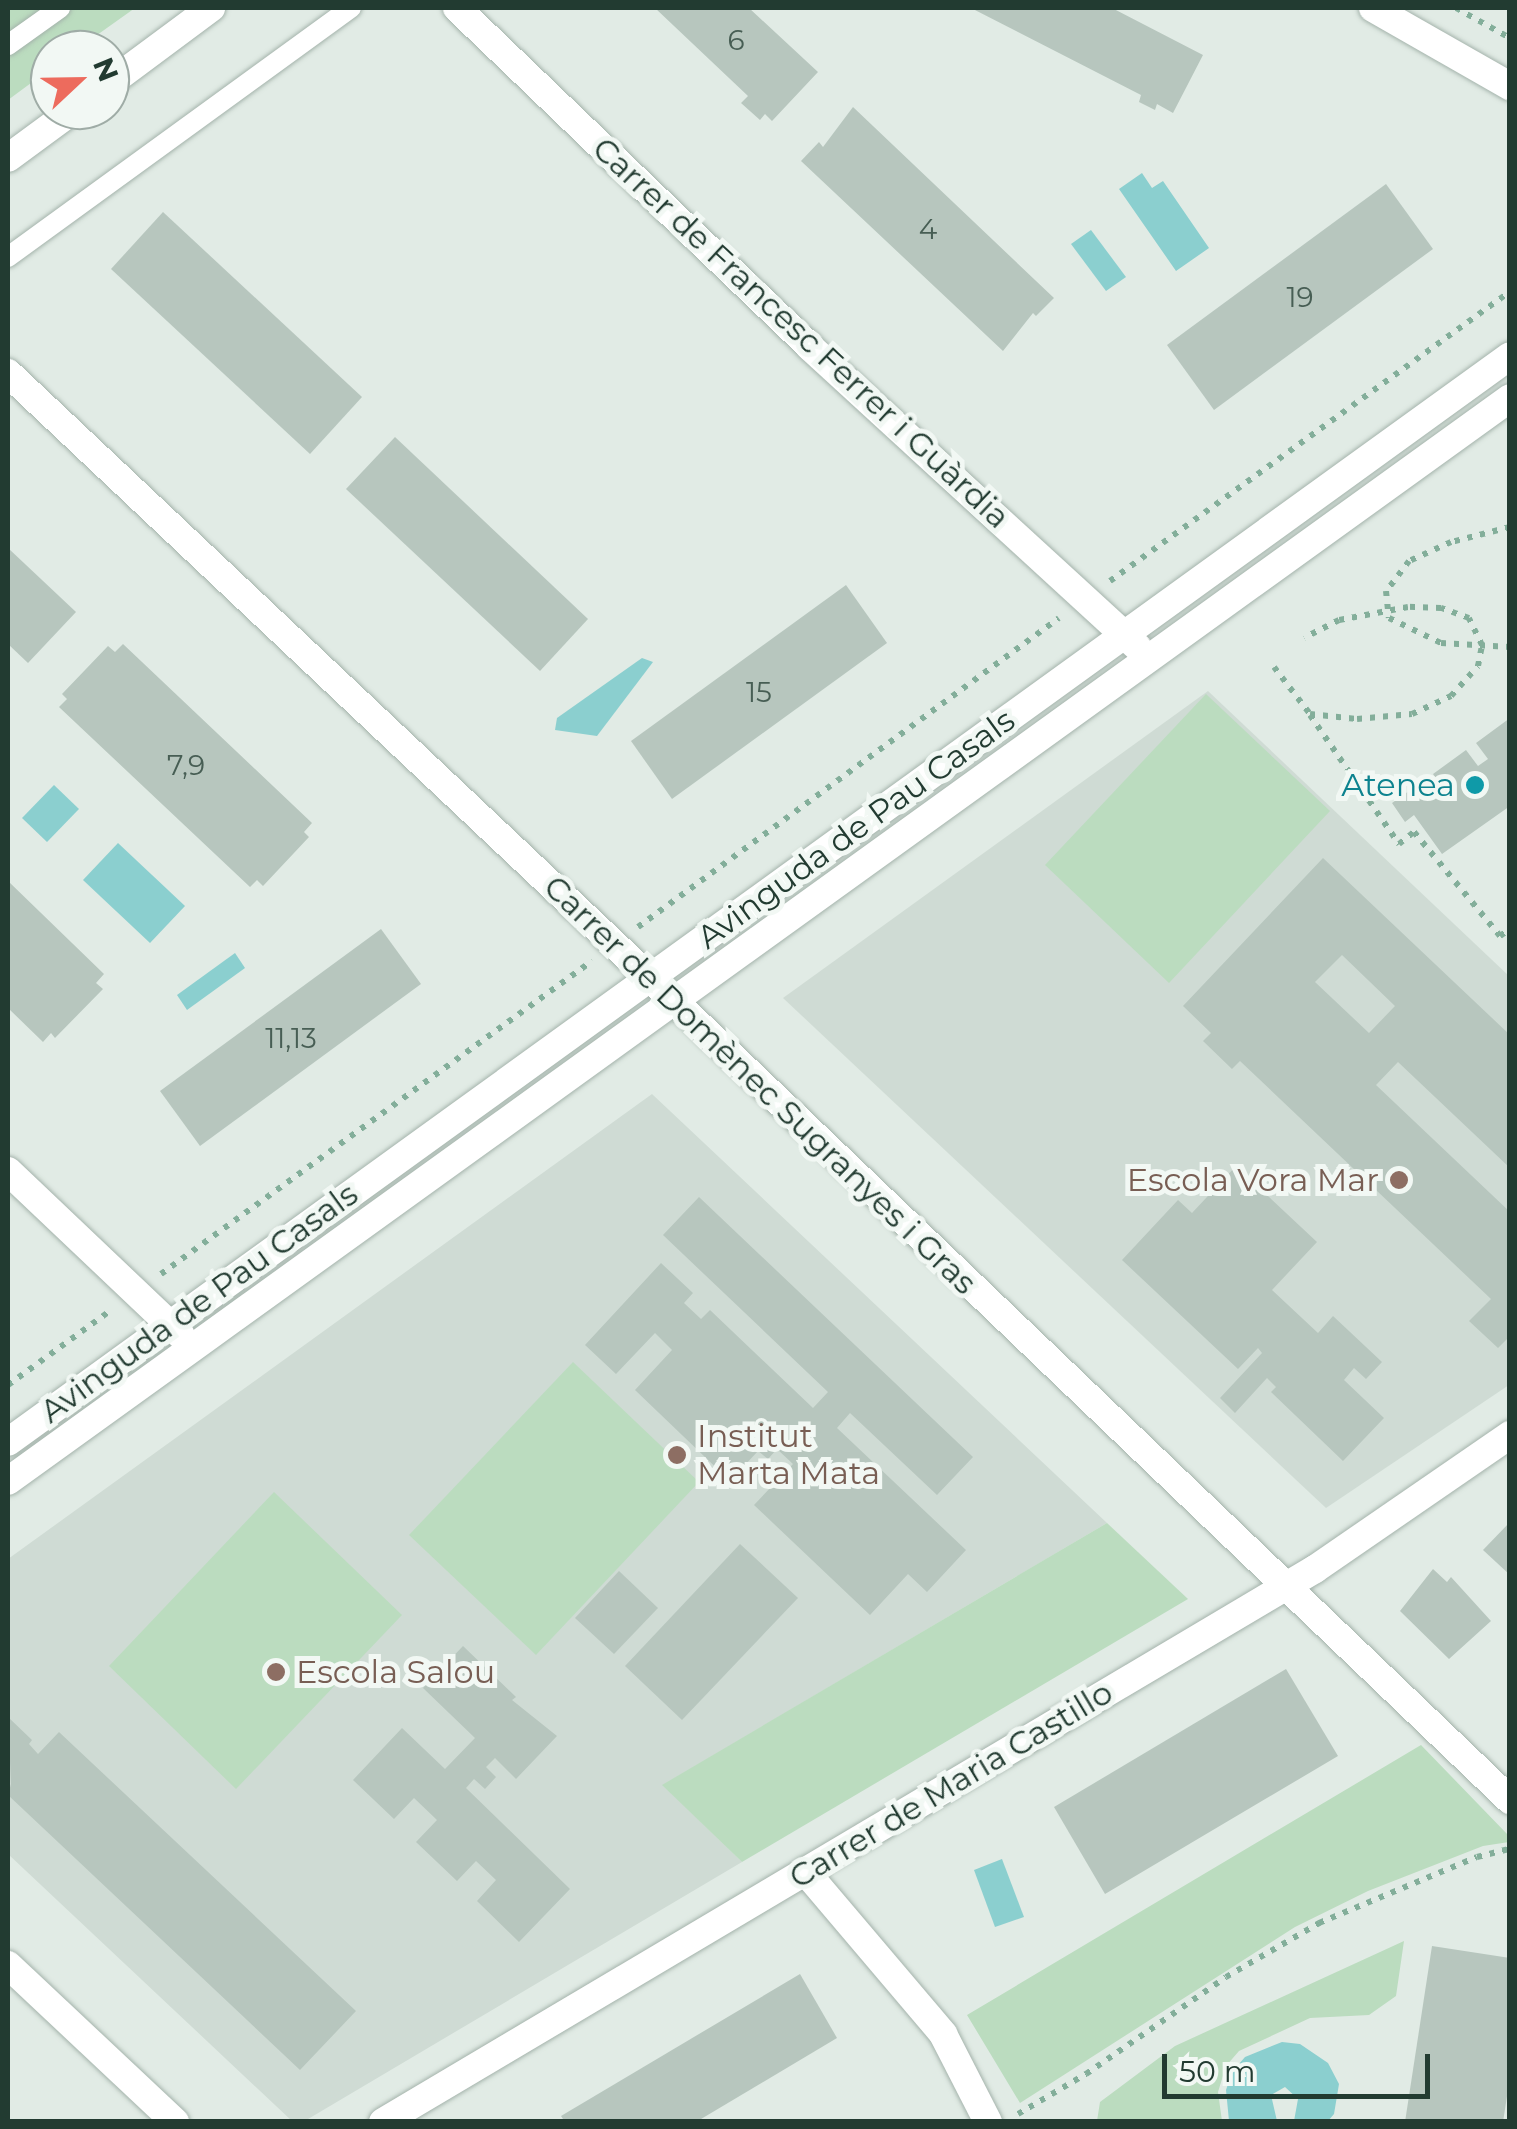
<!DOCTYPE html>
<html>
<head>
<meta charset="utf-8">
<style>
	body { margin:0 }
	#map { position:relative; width:1517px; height:2129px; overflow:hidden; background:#e1ebe5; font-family:Montserrat,sans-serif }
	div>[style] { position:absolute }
	.built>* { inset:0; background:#cfdbd4 }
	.green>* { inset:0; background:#bbdcbf }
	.water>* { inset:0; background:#8bcfcf }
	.building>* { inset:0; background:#b7c6be }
	.path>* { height:6px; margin-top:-3px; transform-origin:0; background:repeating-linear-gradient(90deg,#83ae9a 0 5px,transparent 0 13px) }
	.roads { filter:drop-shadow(0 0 2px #a4b3ab) drop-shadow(0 0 2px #a4b3ab) }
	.pedestrian>* { height:20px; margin:-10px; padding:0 10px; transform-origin:10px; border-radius:10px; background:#fff }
	.minor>* { height:28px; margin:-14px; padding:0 14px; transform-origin:14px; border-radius:14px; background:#fff }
	.dots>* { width:28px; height:28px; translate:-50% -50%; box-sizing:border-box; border:5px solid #f2f8f4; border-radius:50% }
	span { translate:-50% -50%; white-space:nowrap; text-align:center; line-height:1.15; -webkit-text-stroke:10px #f2f8f4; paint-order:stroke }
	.number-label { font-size:28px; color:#475e54 }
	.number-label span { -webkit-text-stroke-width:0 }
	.street-label { font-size:32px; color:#223b31 }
	.culture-label { font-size:32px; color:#0d838f }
	.right { translate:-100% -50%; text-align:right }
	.education-label { font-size:32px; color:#785e54 }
	.left { translate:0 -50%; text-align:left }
	.frame { position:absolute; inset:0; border:10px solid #223b31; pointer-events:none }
	.north { position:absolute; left:30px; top:30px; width:100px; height:100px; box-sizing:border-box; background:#f2f8f4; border:2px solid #9faca6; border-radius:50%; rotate:68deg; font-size:28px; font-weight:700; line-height:40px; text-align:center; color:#223b31 }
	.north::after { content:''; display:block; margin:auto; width:35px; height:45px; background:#ed6b5d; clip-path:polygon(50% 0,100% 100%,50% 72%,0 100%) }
	.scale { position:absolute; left:1162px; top:2054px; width:268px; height:45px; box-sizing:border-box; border:5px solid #223b31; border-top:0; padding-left:12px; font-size:30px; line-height:35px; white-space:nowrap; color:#223b31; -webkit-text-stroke:8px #f2f8f4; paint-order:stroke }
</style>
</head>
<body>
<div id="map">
	<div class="built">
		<i style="clip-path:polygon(1208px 691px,1509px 976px,1509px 1385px,1326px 1508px,783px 998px)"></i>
		<i style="clip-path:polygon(652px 1094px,1107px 1523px,663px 1785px,742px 1862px,303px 2122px,292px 2121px,8px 1854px,8px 1559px)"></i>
	</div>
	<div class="green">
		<i style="clip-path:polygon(8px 8px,135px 8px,76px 50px,50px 50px,50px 69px,8px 100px)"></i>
		<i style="clip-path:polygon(1206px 694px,1330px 811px,1169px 983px,1045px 865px)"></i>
		<i style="clip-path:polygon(573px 1362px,699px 1482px,536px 1655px,409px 1535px)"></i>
		<i style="clip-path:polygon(274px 1492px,402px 1615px,236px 1789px,109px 1666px)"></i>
		<i style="clip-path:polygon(1107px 1523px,1188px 1599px,742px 1862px,662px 1785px)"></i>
		<i style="clip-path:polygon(1421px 1745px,1509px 1836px,1509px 1842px,1483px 1846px,1368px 1891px,1295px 1927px,1020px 2103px,967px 2015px)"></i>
		<i style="clip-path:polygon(1404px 1941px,1396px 1996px,1369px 2015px,1310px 2018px,1239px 2051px,1226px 2066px,1218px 2092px,1222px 2121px,1097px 2121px,1100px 2102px,1175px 2046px)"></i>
	</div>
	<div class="water">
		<i style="clip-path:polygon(1142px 173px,1152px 188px,1163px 181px,1209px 248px,1176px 271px,1119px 189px)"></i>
		<i style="clip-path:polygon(1091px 230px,1126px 277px,1106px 291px,1071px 244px)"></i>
		<i style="clip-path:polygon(642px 658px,653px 662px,597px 736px,555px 730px,557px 718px)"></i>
		<i style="clip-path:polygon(54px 785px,79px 809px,47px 842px,22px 818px)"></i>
		<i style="clip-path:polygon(118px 843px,185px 906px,150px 943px,83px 880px)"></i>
		<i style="clip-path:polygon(235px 953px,245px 968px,187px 1010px,177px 995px)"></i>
		<i style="clip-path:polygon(1002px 1859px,1024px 1917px,995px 1927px,974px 1870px)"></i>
		<i style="clip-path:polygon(1282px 2042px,1300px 2044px,1328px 2063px,1339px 2084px,1334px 2114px,1328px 2121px,1294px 2121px,1298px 2099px,1285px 2087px,1271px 2095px,1277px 2121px,1229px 2121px,1226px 2090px,1232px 2072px,1245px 2057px)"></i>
	</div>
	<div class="building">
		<i style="clip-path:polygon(655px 8px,749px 8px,818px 72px,772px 121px,765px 114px,760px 120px,741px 103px,748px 96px)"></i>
		<i style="clip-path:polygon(971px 8px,1112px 8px,1203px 55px,1173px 113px,1157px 104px,1155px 110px,1139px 102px,1141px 95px)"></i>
		<i style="clip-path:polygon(853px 107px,1054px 298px,1036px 316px,1033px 313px,1003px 351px,801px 161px,819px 142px,823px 147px)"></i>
		<i style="clip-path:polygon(1386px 184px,1433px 249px,1214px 410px,1167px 345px)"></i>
		<i style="clip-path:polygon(163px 212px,362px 397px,310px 454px,111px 269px)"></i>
		<i style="clip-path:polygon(395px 437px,588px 619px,540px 671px,346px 489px)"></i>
		<i style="clip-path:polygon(8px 548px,76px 612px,28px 663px,8px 644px)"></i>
		<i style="clip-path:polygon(846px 585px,887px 643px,672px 799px,631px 741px)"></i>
		<i style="clip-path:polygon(123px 644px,312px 823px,304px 832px,309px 837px,263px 886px,257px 880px,250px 887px,59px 707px,67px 699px,62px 694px,108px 646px,115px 652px)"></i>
		<i style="clip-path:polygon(1510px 718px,1510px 806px,1442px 854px,1414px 815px,1405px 822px,1392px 803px,1423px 781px,1434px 797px,1444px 790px,1433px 774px,1466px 750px,1478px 766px,1488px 759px,1476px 743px)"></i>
		<i style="clip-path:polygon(evenodd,1323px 858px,1510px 1035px,1510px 1168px,1398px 1062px,1376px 1085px,1510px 1212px,1510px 1336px,1498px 1348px,1469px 1321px,1491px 1299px,1240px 1061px,1232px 1069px,1203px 1041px,1211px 1033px,1183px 1006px,1323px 858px,1342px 955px,1395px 1006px,1369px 1033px,1315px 982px,1342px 955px)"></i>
		<i style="clip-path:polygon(8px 881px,104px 974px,96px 983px,103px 989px,55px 1038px,51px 1033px,43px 1042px,8px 1008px)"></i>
		<i style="clip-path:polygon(381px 929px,421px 984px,200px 1146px,160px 1091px)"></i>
		<i style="clip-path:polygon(1236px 1166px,1317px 1242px,1272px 1290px,1318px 1333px,1333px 1316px,1382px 1362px,1366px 1379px,1354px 1368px,1344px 1380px,1384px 1418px,1343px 1461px,1271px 1392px,1276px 1387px,1267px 1378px,1235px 1413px,1220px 1398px,1262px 1353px,1258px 1348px,1238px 1369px,1122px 1260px,1178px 1200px,1192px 1213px)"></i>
		<i style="clip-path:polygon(699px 1197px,973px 1457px,937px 1495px,850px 1413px,837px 1428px,966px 1550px,927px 1592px,908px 1574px,870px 1615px,754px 1505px,793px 1464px,777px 1449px,768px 1459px,758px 1451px,730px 1481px,635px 1390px,672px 1350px,655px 1333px,616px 1374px,585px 1345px,661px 1263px,693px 1293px,684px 1303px,701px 1319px,710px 1310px,813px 1408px,828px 1392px,663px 1235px)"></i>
		<i style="clip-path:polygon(1510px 1522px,1510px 1575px,1483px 1550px)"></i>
		<i style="clip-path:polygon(740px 1544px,798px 1598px,682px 1720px,625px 1666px)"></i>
		<i style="clip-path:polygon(1433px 1569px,1447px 1582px,1451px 1577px,1491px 1621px,1449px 1659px,1400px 1611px)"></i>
		<i style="clip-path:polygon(619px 1571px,658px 1608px,614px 1654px,575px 1618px)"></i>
		<i style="clip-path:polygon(463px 1646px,516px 1697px,512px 1700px,557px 1736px,516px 1779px,495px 1758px,486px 1767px,496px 1777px,485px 1789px,474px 1779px,466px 1788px,570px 1889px,519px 1942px,477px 1901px,496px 1880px,476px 1861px,457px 1881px,416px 1842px,437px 1820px,414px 1798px,394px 1819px,353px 1780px,402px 1728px,445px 1769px,475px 1738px,423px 1688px)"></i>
		<i style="clip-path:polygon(1286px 1669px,1338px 1756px,1105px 1894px,1054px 1807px)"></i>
		<i style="clip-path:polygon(8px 1717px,32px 1740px,29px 1744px,38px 1754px,59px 1732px,356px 2011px,300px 2070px,8px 1795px,11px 1784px)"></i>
		<i style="clip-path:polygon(1432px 1946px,1510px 1958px,1510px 2077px,1503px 2122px,1405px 2122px)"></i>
		<i style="clip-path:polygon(800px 1974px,837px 2038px,696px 2122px,565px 2122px,561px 2116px)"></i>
	</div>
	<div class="path">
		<i style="left:1456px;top:8px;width:62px;rotate:29.1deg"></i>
		<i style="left:1510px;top:527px;width:61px;rotate:165.7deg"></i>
		<i style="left:1451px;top:542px;width:46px;rotate:155.7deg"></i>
		<i style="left:1409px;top:561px;width:38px;rotate:127deg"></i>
		<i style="left:1386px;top:591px;width:27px;rotate:84deg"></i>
		<i style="left:1389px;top:618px;width:58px;rotate:25.7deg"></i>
		<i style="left:1441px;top:643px;width:69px;rotate:3.3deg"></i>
		<i style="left:1110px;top:581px;width:494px;rotate:-35.9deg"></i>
		<i style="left:1274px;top:667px;width:59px;rotate:52.5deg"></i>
		<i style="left:1310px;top:714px;width:47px;rotate:6.1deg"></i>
		<i style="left:1357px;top:719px;width:55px;rotate:-5.2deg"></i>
		<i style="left:1412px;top:714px;width:43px;rotate:-24.8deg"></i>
		<i style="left:1451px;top:696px;width:40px;rotate:-48deg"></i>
		<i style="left:1478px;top:666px;width:21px;rotate:-79deg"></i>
		<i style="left:1482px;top:645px;width:30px;rotate:-116deg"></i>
		<i style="left:1469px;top:618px;width:30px;rotate:-160deg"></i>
		<i style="left:1441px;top:608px;width:33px;rotate:-178deg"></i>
		<i style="left:1408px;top:607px;width:70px;rotate:169.3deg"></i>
		<i style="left:1339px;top:620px;width:39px;rotate:153deg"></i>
		<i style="left:1310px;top:715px;width:157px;rotate:55.4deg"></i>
		<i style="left:1399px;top:844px;width:19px;rotate:-39deg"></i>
		<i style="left:1414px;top:832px;width:135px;rotate:50.4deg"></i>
		<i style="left:1500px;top:936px;width:12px;rotate:-35deg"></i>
		<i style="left:638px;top:927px;width:522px;rotate:-36.28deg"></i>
		<i style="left:161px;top:1274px;width:533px;rotate:-35.99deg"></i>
		<i style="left:8px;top:1385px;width:126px;rotate:-36deg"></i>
		<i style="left:1018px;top:2114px;width:79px;rotate:-30.5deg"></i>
		<i style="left:1086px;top:2074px;width:170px;rotate:-34.7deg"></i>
		<i style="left:1226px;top:1977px;width:108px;rotate:-30.1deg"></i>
		<i style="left:1319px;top:1923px;width:171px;rotate:-22.7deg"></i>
		<i style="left:1477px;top:1857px;width:34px;rotate:-14deg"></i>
	</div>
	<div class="roads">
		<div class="pedestrian">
			<i style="left:8px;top:45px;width:64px;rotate:-35.4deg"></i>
			<i style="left:8px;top:257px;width:424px;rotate:-36deg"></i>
		</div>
		<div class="minor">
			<i style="left:457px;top:8px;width:489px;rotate:43.8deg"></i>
			<i style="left:810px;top:347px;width:444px;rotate:42.5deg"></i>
			<i style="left:1373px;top:8px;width:158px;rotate:29.7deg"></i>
			<i style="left:110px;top:83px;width:126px;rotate:-36.6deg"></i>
			<i style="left:8px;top:158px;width:81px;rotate:-36.4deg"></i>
			<i style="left:8px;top:373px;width:882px;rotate:43.3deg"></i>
			<i style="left:650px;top:978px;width:1190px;rotate:43.71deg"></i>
			<i style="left:8px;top:1171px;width:238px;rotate:43.5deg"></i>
			<i style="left:8px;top:1442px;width:1853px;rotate:-35.87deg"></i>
			<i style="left:8px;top:1481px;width:1852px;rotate:-35.79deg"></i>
			<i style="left:805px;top:1871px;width:214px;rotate:49.7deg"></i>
			<i style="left:943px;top:2034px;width:99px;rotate:62.9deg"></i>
			<i style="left:8px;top:1965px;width:229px;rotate:43.2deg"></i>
			<i style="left:383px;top:2122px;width:1084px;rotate:-30.68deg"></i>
			<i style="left:1315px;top:1569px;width:237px;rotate:-34.5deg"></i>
		</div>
	</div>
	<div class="dots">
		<i style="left:1475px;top:785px;background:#0f9aa8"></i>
		<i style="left:1399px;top:1180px;background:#8d6e63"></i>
		<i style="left:677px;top:1455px;background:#8d6e63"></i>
		<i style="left:276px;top:1672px;background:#8d6e63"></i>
	</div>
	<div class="number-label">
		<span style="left:736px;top:40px">6</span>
		<span style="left:928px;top:229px">4</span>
		<span style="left:1300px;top:297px">19</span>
		<span style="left:759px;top:692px">15</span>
		<span style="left:186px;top:765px">7,9</span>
		<span style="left:291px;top:1038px">11,13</span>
	</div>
	<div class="street-label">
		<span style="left:801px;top:333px;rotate:43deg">Carrer de Francesc Ferrer i Guàrdia</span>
		<span style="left:856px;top:829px;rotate:-36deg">Avinguda de Pau Casals</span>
		<span style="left:760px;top:1085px;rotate:44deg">Carrer de Domènec Sugranyes i Gras</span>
		<span style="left:199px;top:1303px;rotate:-36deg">Avinguda de Pau Casals</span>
		<span style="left:951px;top:1785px;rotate:-31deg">Carrer de Maria Castillo</span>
	</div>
	<div class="culture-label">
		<span class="right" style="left:1455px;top:785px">Atenea</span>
	</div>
	<div class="education-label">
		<span class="right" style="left:1379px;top:1180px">Escola Vora Mar</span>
		<span class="left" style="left:697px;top:1455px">Institut<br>Marta Mata</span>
		<span class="left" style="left:296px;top:1672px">Escola Salou</span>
	</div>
	<div class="frame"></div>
	<div class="north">N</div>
	<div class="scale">50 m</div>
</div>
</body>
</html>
